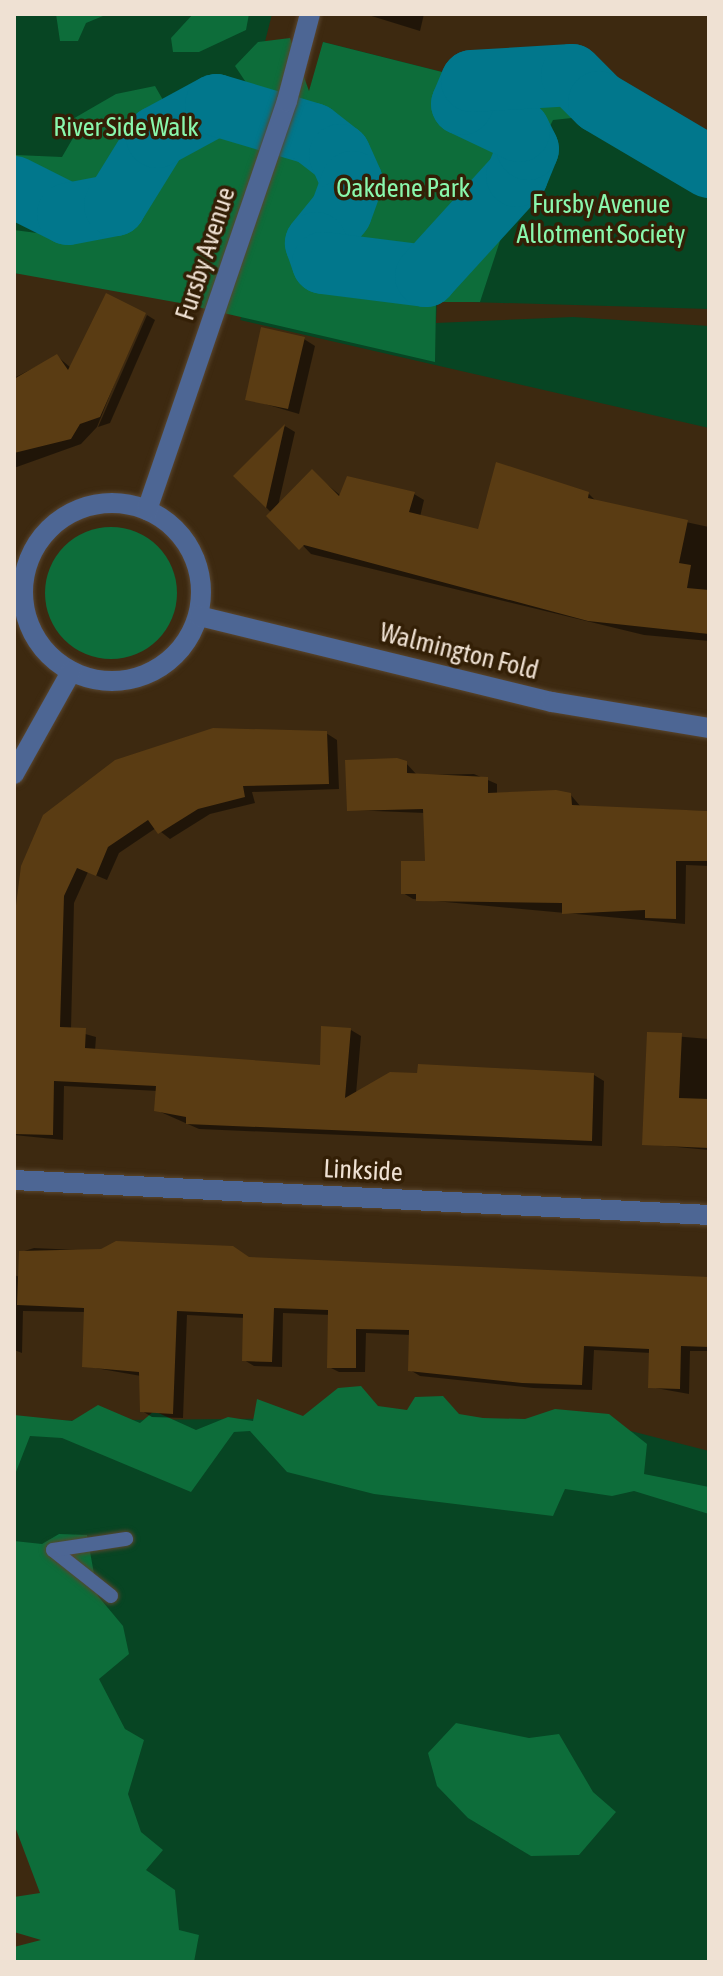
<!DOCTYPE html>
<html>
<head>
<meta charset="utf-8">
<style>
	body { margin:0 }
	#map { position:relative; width:723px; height:1976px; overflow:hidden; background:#3d2910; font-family:"Asap Condensed",sans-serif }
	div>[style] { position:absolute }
	.green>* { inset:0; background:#074523 }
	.forest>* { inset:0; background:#0d6d3a }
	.round { border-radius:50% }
	.shadow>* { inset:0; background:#0007 }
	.river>* { height:62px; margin:-31px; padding:0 31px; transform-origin:31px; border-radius:31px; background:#01778c }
	.building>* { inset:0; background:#5a3c13 }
	.roads { filter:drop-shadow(0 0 2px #59462f) drop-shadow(0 0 2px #59462f) }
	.lane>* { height:14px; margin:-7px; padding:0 7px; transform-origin:7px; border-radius:7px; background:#4d6694 }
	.street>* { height:20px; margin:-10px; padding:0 10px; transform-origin:10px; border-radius:10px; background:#4d6694 }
	.street>.ring { margin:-10px; padding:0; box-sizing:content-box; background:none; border:20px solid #4d6694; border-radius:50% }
	span { translate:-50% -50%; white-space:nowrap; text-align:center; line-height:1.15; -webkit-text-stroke:7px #331f06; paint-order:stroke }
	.park-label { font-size:26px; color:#89f7ad }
	.street-label { font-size:26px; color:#efe1d3 }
	.frame { position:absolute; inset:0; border:16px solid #efe1d3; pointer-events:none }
</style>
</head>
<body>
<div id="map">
	<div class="green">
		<i style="clip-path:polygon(14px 14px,272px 14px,243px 128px,57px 279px,14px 273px)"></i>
		<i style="clip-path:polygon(323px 42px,462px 77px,481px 64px,513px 69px,564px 57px,601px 95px,661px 125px,660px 135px,700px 144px,709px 154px,709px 309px,437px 301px,436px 323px,573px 317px,709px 326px,709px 428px,240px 320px,317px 108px)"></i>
		<i style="clip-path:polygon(338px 1418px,619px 1428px,709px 1451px,709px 1962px,97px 1962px,14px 1777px,14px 1421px)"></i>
	</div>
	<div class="forest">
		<i style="clip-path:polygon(56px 14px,103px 14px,103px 16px,86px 23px,78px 41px,60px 41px)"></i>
		<i style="clip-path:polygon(193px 14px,249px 14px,246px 30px,199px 52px,173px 52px,171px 38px)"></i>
		<i style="clip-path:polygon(290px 38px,309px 91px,323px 42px,462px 77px,481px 64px,513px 69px,564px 57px,601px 95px,661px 125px,660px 135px,700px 144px,709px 154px,709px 177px,688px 158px,654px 157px,600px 115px,553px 120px,514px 198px,480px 302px,436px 302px,435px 362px,180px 303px,14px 273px,14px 230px,37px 233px,61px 223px,14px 199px,14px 131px,16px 155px,62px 157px,73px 138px,71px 120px,116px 94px,155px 86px,167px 107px,244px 98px,247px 84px,235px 66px,258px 42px)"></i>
		<i class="round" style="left:45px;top:527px;width:132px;height:132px"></i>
		<i style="clip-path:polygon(361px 1386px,378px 1406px,407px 1410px,415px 1397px,443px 1396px,459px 1414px,483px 1418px,525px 1419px,555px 1409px,609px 1414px,647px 1444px,644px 1474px,709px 1487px,709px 1514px,634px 1491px,612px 1496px,565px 1489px,553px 1516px,374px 1494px,287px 1472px,250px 1431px,234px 1432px,191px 1492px,62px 1438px,30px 1436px,14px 1477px,14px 1415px,72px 1421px,98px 1405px,140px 1423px,154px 1411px,196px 1430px,228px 1417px,253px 1421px,257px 1399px,303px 1416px,338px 1388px)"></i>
		<i style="clip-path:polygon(59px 1534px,87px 1535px,98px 1596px,123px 1626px,129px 1654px,99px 1679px,125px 1729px,144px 1740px,128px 1794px,141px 1832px,163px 1850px,146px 1870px,175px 1890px,179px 1930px,199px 1935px,194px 1962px,14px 1962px,14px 1947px,41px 1940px,14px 1932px,14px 1897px,40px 1893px,14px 1824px,14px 1541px,42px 1544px)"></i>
		<i style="clip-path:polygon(456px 1723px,529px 1738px,559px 1734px,593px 1792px,616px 1812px,579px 1855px,531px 1856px,468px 1818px,437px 1786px,428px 1753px)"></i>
	</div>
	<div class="shadow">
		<i style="clip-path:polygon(365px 14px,424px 14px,420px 31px)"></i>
		<i style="clip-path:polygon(143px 313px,97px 427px,81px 444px,14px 468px,14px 378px,57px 356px,71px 368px)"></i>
		<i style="clip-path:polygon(147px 315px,155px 320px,110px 423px,98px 427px)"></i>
		<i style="clip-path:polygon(304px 339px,315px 346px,299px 414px,248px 399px)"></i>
		<i style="clip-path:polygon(285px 426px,295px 432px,278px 506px,317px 476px,341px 496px,414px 494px,424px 500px,420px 517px,479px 532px,589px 494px,598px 503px,709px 527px,709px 641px,644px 635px,311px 554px,236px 476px)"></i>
		<i style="clip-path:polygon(213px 730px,326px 733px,337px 740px,339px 789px,252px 792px,255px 803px,210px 814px,170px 839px,156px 828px,119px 853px,107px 880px,88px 872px,74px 903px,71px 1030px,96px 1037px,95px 1051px,322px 1067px,351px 1030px,361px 1036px,356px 1094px,594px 1075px,604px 1081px,602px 1146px,199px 1129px,156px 1110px,158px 1091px,64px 1086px,63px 1140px,14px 1135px,14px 1005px,116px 762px)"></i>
		<i style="clip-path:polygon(406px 763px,417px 775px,474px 774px,497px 784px,497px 795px,570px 794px,581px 807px,709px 811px,709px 866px,686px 865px,685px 924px,413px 899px,403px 893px,427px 863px,425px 813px,349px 810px)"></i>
		<i style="clip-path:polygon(649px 1034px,709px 1039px,709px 1150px,644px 1144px)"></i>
		<i style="clip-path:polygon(34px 1248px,709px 1279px,709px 1351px,690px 1351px,689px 1394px,650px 1387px,651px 1353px,594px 1350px,592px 1390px,533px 1388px,420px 1376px,410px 1370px,411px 1335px,366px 1333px,365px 1372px,339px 1372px,329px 1367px,330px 1315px,283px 1313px,282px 1367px,254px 1366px,244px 1360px,245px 1318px,187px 1315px,183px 1418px,152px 1417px,142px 1411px,141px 1376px,84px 1366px,85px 1312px,23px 1311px,22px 1353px,14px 1350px,14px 1275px,20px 1277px,21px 1252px)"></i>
	</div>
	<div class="river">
		<i style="left:14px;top:187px;width:60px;rotate:26.6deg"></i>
		<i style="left:68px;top:214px;width:48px;rotate:-10.8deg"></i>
		<i style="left:115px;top:205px;width:80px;rotate:-58.3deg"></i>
		<i style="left:157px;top:137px;width:67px;rotate:-28.5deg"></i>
		<i style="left:216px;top:105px;width:101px;rotate:16.6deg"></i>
		<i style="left:313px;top:134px;width:34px;rotate:38deg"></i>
		<i style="left:340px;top:155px;width:30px;rotate:66deg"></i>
		<i style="left:352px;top:182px;width:32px;rotate:110deg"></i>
		<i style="left:341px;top:212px;width:40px;rotate:129deg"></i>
		<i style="left:316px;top:243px;width:21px;rotate:71deg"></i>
		<i style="left:323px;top:263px;width:104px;rotate:7.2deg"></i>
		<i style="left:426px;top:276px;width:135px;rotate:-47.7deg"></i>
		<i style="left:517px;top:176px;width:29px;rotate:-68deg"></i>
		<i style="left:528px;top:149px;width:20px;rotate:-117deg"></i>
		<i style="left:519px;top:131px;width:63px;rotate:-154.7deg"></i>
		<i style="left:462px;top:104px;width:25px;rotate:-67deg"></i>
		<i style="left:472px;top:81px;width:100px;rotate:-3.4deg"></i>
		<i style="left:572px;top:75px;width:38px;rotate:45deg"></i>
		<i style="left:599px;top:102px;width:128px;rotate:30.6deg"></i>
	</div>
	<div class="building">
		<i style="clip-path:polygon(106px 293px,146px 313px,100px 417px,80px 424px,71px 439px,14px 453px,14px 379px,57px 354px,68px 370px)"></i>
		<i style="clip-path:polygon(261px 327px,305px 337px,288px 409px,245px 400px)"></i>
		<i style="clip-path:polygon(285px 424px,266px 508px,233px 476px)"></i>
		<i style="clip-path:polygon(496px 462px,589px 492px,588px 498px,688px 520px,679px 563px,691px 565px,687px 588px,709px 590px,709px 634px,588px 621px,304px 545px,299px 550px,266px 516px,312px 469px,339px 496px,347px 476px,415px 492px,409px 512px,478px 529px)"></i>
		<i style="clip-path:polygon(213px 728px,327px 731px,329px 784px,243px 786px,245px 797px,198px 809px,158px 834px,148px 820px,108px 847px,96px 876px,77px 868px,64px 896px,60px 1027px,86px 1028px,85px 1048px,320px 1065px,321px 1026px,351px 1028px,345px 1098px,390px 1072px,417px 1073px,418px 1064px,594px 1073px,592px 1141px,186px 1124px,186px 1117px,154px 1111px,156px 1086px,54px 1081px,53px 1135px,14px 1134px,14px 921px,21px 866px,43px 815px,115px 760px)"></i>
		<i style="clip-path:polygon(397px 758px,407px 761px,407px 773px,488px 777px,488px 793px,556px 790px,571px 793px,572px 805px,709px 811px,709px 861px,676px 861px,676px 919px,645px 918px,645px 910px,562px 914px,562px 903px,416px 901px,416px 894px,401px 894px,401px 861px,425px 861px,423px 809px,347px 811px,345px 760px)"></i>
		<i style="clip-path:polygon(647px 1032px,682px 1033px,679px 1098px,709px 1099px,709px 1148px,642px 1145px)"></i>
		<i style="clip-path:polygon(116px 1241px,233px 1246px,249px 1257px,709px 1277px,709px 1347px,681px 1346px,680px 1389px,648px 1388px,649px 1349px,584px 1346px,582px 1385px,522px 1383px,408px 1371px,409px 1330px,356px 1329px,356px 1368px,327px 1368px,328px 1310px,274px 1308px,272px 1362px,242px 1361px,243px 1314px,177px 1311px,173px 1414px,140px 1412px,139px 1372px,82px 1367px,84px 1308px,17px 1305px,19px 1251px,101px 1249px)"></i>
	</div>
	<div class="roads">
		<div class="lane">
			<i style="left:111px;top:1596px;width:74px;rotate:-141.6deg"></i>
			<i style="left:53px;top:1550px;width:74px;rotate:-8.6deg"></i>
		</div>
		<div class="street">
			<i class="ring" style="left:23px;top:503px;width:158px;height:158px"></i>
			<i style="left:147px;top:510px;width:432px;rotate:-71.1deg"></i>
			<i style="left:287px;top:101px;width:90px;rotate:-75.2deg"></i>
			<i style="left:199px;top:616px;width:363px;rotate:13.7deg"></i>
			<i style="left:552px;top:702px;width:159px;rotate:9.4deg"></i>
			<i style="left:14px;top:774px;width:117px;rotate:-60.8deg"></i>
			<i style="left:14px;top:1180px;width:696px;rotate:2.88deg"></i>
		</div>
	</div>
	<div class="park-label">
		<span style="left:126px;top:128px">River Side Walk</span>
		<span style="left:403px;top:189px">Oakdene Park</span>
		<span style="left:601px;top:220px">Fursby Avenue<br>Allotment Society</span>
	</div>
	<div class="street-label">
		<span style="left:206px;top:254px;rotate:-72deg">Fursby Avenue</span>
		<span style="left:459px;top:652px;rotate:14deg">Walmington Fold</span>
		<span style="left:363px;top:1171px;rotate:3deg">Linkside</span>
	</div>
	<div class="frame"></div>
</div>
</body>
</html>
